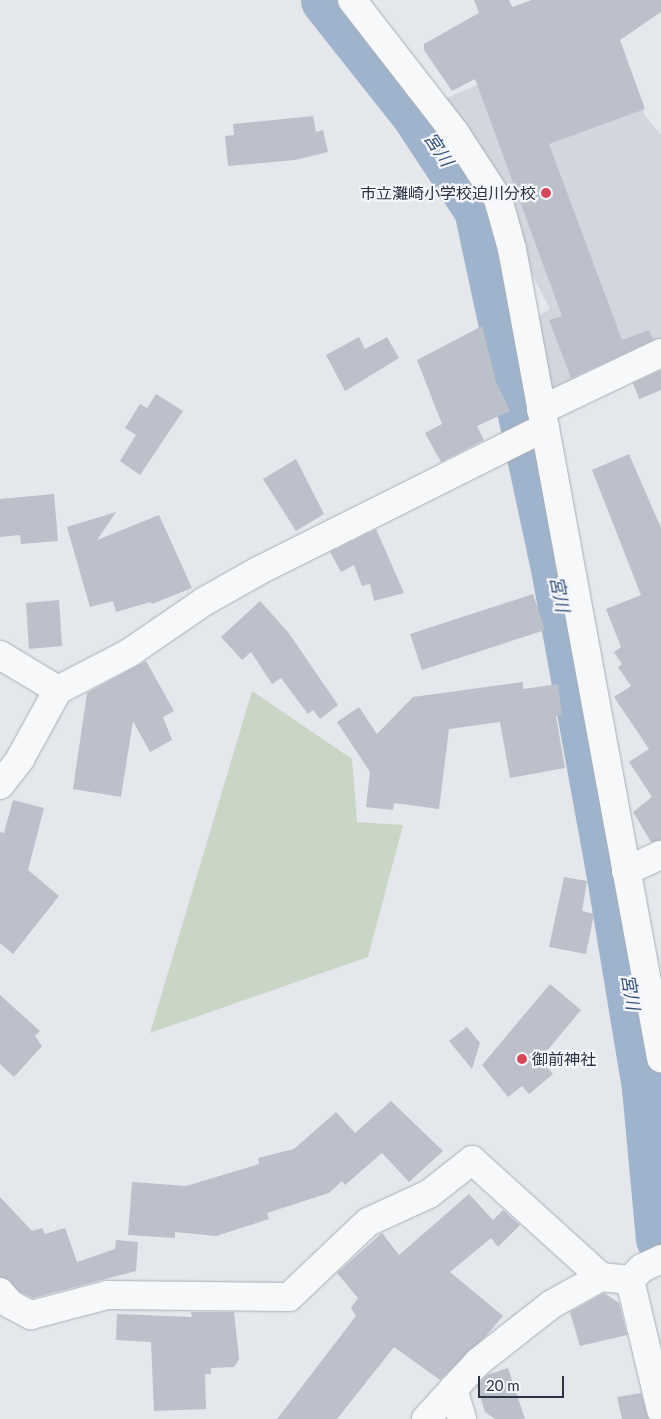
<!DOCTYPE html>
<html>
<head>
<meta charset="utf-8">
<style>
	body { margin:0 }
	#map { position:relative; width:661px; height:1419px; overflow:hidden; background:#e4e7ec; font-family:Lato,"Noto Sans JP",sans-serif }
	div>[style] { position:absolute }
	.built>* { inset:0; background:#d2d6de }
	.green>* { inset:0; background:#c9d6c5 }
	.river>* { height:51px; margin:-25.5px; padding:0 25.5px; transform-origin:25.5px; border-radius:25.5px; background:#9fb4cc }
	.building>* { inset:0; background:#bbc0ca }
	.roads { filter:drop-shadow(0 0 1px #a9aeb7) drop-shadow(0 0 1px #a9aeb7) }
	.minor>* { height:28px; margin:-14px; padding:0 14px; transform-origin:14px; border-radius:14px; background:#f7f8fa }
	.dots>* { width:14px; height:14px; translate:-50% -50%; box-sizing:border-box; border:2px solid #f4f6f9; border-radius:50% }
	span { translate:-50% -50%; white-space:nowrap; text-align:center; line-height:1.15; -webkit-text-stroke:4.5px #f4f6f9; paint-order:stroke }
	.poi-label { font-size:16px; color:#2b3445 }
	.right { translate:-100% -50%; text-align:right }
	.left { translate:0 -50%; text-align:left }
	.water-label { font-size:18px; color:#34527a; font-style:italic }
	.scale { position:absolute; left:478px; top:1376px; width:86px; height:22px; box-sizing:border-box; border:2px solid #2b3445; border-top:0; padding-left:6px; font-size:15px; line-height:18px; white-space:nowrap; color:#2b3445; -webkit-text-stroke:4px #f4f6f9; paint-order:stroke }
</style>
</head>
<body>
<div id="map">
	<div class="built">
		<i style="clip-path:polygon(531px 0,602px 0,645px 116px,661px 135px,661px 342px,555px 389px,548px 383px,536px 317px,550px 309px,442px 100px,537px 59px,518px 6px)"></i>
	</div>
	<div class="green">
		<i style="clip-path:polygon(252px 691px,352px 759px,357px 822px,403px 825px,368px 957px,150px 1033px)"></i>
	</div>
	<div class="river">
		<i style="left:326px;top:0;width:147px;rotate:51.6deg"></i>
		<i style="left:417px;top:115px;width:113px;rotate:56.6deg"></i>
		<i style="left:479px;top:209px;width:378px;rotate:77.9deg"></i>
		<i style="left:558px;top:579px;width:314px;rotate:79.7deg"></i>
		<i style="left:614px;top:888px;width:203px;rotate:80.6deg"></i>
		<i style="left:647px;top:1088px;width:151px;rotate:84.7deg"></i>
	</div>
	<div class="building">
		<i style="clip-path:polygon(474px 0,509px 0,512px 7px,532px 0,661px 0,661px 12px,620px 40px,645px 109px,549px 144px,622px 340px,649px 330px,653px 340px,571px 378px,549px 320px,562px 316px,475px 79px,452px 91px,424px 50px,424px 44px,479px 13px)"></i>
		<i style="clip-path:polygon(313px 116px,316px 132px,323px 130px,328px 152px,295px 160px,228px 166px,225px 136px,234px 135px,233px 124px)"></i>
		<i style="clip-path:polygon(482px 326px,496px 382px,510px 411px,477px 426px,484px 440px,441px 462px,425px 433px,442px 424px,417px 360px)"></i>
		<i style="clip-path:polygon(359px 337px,365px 349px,387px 337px,399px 358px,345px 391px,326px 355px)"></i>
		<i style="clip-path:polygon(661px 370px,661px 390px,639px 399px,633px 383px)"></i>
		<i style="clip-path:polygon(156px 394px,183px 411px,140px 475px,120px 461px,136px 435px,125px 428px,140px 404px,147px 408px)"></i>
		<i style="clip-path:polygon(629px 454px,661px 528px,661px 840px,651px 842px,633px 812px,652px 797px,629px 762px,649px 749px,614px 697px,631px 686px,618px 667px,622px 664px,614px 652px,621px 647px,606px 609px,641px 595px,592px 470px)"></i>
		<i style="clip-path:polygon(296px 459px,324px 514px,296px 531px,263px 479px)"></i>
		<i style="clip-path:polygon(54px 494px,58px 541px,21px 544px,20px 535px,0 537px,0 499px)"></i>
		<i style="clip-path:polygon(116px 512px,97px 540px,159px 515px,192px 588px,152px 604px,150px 602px,116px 612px,113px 601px,90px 607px,67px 527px)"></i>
		<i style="clip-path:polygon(376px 529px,404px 593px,374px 601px,370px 584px,362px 586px,354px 565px,341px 572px,330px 552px)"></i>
		<i style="clip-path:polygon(533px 594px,545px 630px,422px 670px,410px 634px)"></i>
		<i style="clip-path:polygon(59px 600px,62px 646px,29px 649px,26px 603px)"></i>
		<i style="clip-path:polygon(260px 601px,288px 632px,338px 705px,320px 719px,313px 710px,308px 714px,281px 678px,272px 684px,251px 652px,242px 660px,221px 637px)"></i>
		<i style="clip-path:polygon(146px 661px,174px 711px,163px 717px,172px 740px,150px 752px,133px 721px,121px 797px,73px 789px,87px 693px)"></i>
		<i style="clip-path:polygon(523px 682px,523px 689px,558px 684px,562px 715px,556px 716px,565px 768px,510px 778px,500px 722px,449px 729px,439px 809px,394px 803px,393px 810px,366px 807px,370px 772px,337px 722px,359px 707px,377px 734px,413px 697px)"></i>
		<i style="clip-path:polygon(13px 800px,44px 808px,28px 870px,59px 896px,13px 954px,0 943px,0 832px,4px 833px)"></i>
		<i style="clip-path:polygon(564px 877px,587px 881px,582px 911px,594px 914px,586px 954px,549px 947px)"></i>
		<i style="clip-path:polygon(550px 984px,581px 1010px,546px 1052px,550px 1057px,543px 1062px,553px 1074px,529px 1094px,522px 1086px,508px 1097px,482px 1065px)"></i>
		<i style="clip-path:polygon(0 995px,40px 1031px,35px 1036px,42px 1046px,14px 1077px,0 1064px)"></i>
		<i style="clip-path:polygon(467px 1027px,480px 1043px,472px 1069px,449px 1041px)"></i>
		<i style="clip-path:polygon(391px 1101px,443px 1151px,409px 1182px,382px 1153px,345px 1185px,342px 1181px,329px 1193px,267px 1213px,269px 1219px,216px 1236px,175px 1232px,175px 1238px,128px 1235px,132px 1182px,186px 1186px,259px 1164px,258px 1158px,294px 1149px,336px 1112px,355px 1133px)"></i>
		<i style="clip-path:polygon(469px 1194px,493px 1220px,503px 1210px,520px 1225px,498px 1247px,491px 1238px,450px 1272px,503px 1316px,487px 1335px,440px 1380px,394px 1347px,337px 1419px,277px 1419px,356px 1316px,351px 1308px,358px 1298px,337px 1273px,382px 1233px,399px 1255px)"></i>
		<i style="clip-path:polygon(0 1197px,32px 1231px,42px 1228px,45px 1234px,65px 1228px,77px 1262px,115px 1249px,116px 1240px,138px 1242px,136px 1271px,33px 1298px,20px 1292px,0 1277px)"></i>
		<i style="clip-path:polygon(604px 1293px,619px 1303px,627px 1335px,580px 1346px,570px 1312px)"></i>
		<i style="clip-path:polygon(191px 1312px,234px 1312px,239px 1359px,234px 1367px,211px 1368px,211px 1374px,205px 1374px,206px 1409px,154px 1411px,151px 1342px,116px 1340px,117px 1314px,192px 1317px)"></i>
		<i style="clip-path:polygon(508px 1368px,525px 1419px,495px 1419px,485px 1412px,477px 1386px,487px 1375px)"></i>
		<i style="clip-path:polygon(641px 1393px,649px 1419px,622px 1419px,617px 1397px)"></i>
	</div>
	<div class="roads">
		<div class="minor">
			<i style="left:352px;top:0;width:168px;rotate:52.2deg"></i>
			<i style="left:455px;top:133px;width:79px;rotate:56.9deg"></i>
			<i style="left:498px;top:199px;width:52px;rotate:74.4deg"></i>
			<i style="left:512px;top:249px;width:823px;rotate:79.56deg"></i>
			<i style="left:541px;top:410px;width:133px;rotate:-25.4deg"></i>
			<i style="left:0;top:655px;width:68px;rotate:31.1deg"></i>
			<i style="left:0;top:785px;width:33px;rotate:-52deg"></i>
			<i style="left:20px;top:759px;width:79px;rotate:-61.2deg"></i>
			<i style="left:58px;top:690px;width:80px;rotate:-27.5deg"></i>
			<i style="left:129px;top:653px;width:92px;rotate:-34.4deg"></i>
			<i style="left:205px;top:601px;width:61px;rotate:-29.5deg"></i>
			<i style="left:258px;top:571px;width:321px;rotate:-26.6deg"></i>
			<i style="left:626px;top:871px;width:38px;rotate:-25deg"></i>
			<i style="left:630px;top:1280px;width:134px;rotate:76.6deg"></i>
			<i style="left:0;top:1292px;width:16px;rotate:50deg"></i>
			<i style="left:10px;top:1304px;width:24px;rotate:28deg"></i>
			<i style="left:31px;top:1315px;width:79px;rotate:-14.7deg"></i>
			<i style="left:107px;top:1295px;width:182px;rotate:0.6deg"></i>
			<i style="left:289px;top:1297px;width:109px;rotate:-43.5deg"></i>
			<i style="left:368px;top:1222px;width:67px;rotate:-24.7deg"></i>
			<i style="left:429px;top:1194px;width:55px;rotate:-38.3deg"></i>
			<i style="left:472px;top:1160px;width:174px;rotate:42.2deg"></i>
			<i style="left:453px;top:1389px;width:31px;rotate:73deg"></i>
			<i style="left:426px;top:1419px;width:77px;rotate:-47.6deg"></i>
			<i style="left:478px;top:1362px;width:94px;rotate:-38.1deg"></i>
			<i style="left:552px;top:1304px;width:56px;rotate:-28.9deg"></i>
			<i style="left:601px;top:1277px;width:29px;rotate:6deg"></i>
			<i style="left:630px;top:1280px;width:17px;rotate:-45deg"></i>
			<i style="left:642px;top:1268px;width:21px;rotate:-25deg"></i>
		</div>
	</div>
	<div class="dots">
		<i style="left:546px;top:193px;background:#d1495b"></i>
		<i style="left:522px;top:1059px;background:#d1495b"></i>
	</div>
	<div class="poi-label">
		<span class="right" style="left:536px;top:193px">市立灘崎小学校迫川分校</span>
		<span class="left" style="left:532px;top:1059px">御前神社</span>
	</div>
	<div class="water-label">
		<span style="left:439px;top:149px;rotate:57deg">宮川</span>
		<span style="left:560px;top:594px;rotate:79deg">宮川</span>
		<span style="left:631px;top:992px;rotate:81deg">宮川</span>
	</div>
	<div class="scale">20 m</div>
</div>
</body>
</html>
